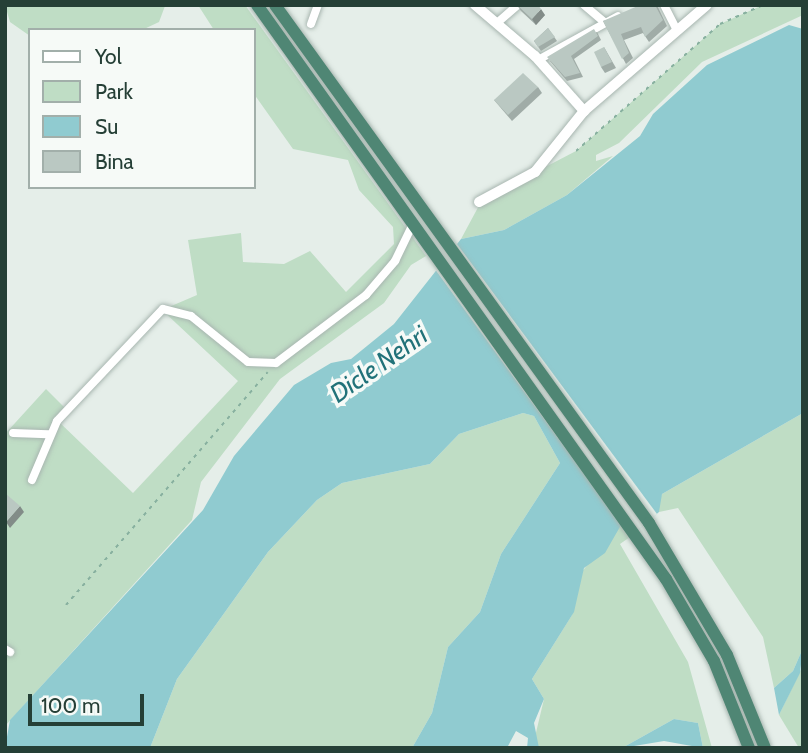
<!DOCTYPE html>
<html>
<head>
<meta charset="utf-8">
<style>
	body { margin:0 }
	#map { position:relative; width:808px; height:753px; overflow:hidden; background:#e5eee9; font-family:Cabin,sans-serif }
	div>[style] { position:absolute }
	.green>* { inset:0; background:#bfddc5 }
	.water>* { inset:0; background:#90cbd0 }
	.pier>* { inset:0; background:#e5eee9 }
	.path>* { height:2px; margin-top:-1px; transform-origin:0; background:repeating-linear-gradient(90deg,#87b09f 0 3.5px,transparent 0 8.5px) }
	.roads { filter:drop-shadow(0 0 2px #a8b6b0) drop-shadow(0 0 2px #a8b6b0) }
	.minor>* { height:8px; margin:-4px; padding:0 4px; transform-origin:4px; border-radius:4px; background:#fff }
	.tertiary>* { height:10px; margin:-5px; padding:0 5px; transform-origin:5px; border-radius:5px; background:#fff }
	.trunk>* { height:12px; margin:-6px; padding:0 6px; transform-origin:6px; border-radius:6px; background:#4f8674 }
	.wall>* { inset:0; background:#a0aca7 }
	.shaded-wall>* { inset:0; background:#828c88 }
	.building>* { inset:0; background:#bac8c2 }
	span { translate:-50% -50%; white-space:nowrap; text-align:center; line-height:1.15; -webkit-text-stroke:7px #f6faf7; paint-order:stroke }
	.water-label { font-size:26px; color:#217279; font-style:italic }
	.frame { position:absolute; inset:0; border:7px solid #253f36; pointer-events:none }
	.legend { position:absolute; left:28px; top:28px; width:228px; height:161px; box-sizing:border-box; background:#f6faf7; border:2px solid #a2afaa; margin:0; padding:9px 12px; list-style:none; font-size:21px; color:#253f36 }
	.legend li { display:flex; align-items:center; gap:14px; height:35px }
	.legend b { width:35px; border:2px solid #a2afaa }
	.scale { position:absolute; left:28px; top:694px; width:116px; height:32px; box-sizing:border-box; border:4px solid #253f36; border-top:0; padding-left:9px; font-size:21px; line-height:24px; white-space:nowrap; color:#253f36; -webkit-text-stroke:5px #f6faf7; paint-order:stroke }
</style>
</head>
<body>
<div id="map">
	<div class="green">
		<i style="clip-path:polygon(5px 5px,165px 5px,165px 6px,159px 22px,142px 30px,30px 30px,30px 36px,10px 22px)"></i>
		<i style="clip-path:polygon(198px 5px,245px 5px,426px 256px,411px 265px,384px 303px,280px 379px,201px 482px,192px 520px,5px 726px,5px 434px,46px 389px,67px 410px,58px 421px,133px 493px,238px 381px,162px 310px,197px 295px,188px 240px,241px 233px,243px 262px,284px 264px,310px 251px,346px 292px,394px 244px,393px 227px,359px 190px,348px 160px,293px 149px,254px 94px,254px 30px,214px 30px)"></i>
		<i style="clip-path:polygon(763px 5px,803px 5px,803px 15px,702px 62px,619px 143px,596px 155px,596px 161px,613px 156px,567px 195px,504px 230px,461px 239px,482px 200px,576px 151px,720px 24px)"></i>
		<i style="clip-path:polygon(523px 413px,534px 416px,560px 463px,501px 554px,480px 612px,448px 647px,432px 713px,412px 748px,150px 748px,177px 679px,268px 552px,317px 500px,342px 483px,430px 464px,459px 434px)"></i>
		<i style="clip-path:polygon(803px 413px,803px 648px,793px 671px,774px 688px,763px 637px,678px 508px,659px 512px,658px 503px,662px 494px)"></i>
		<i style="clip-path:polygon(621px 525px,630px 537px,620px 544px,688px 662px,712px 748px,703px 748px,698px 723px,674px 719px,622px 748px,539px 748px,534px 741px,544px 699px,532px 679px,572px 615px,579px 575px)"></i>
		<i style="clip-path:polygon(803px 665px,803px 748px,799px 748px,779px 715px)"></i>
	</div>
	<div class="water">
		<i style="clip-path:polygon(789px 25px,803px 29px,803px 413px,662px 494px,659px 512px,630px 537px,621px 525px,605px 553px,584px 568px,574px 612px,532px 679px,544px 699px,534px 723px,539px 748px,527px 748px,528px 738px,516px 731px,507px 748px,412px 748px,432px 713px,448px 647px,480px 612px,501px 554px,560px 463px,534px 416px,523px 413px,459px 434px,430px 464px,342px 483px,317px 500px,268px 552px,177px 679px,150px 748px,5px 748px,10px 720px,203px 510px,234px 456px,294px 385px,331px 363px,351px 359px,394px 324px,461px 239px,504px 230px,567px 195px,640px 136px,653px 114px,707px 65px)"></i>
		<i style="clip-path:polygon(803px 648px,800px 673px,779px 715px,774px 688px,793px 671px)"></i>
		<i style="clip-path:polygon(674px 719px,698px 723px,703px 748px,664px 741px,622px 748px)"></i>
	</div>
	<div class="pier">
		<i style="clip-path:polygon(454px 240px,657px 514px,630px 537px,432px 265px)"></i>
	</div>
	<div class="path">
		<i style="left:576px;top:151px;width:192px;rotate:-41.4deg"></i>
		<i style="left:720px;top:24px;width:47px;rotate:-23.8deg"></i>
		<i style="left:66px;top:605px;width:308px;rotate:-49.1deg"></i>
	</div>
	<div class="roads">
		<div class="minor">
			<i style="left:584px;top:5px;width:25px;rotate:40deg"></i>
			<i style="left:664px;top:5px;width:27px;rotate:63deg"></i>
			<i style="left:497px;top:23px;width:28px;rotate:-41deg"></i>
			<i style="left:311px;top:24px;width:20px;rotate:-70deg"></i>
			<i style="left:538px;top:60px;width:91px;rotate:-28.8deg"></i>
			<i style="left:13px;top:433px;width:35px;rotate:2deg"></i>
			<i style="left:32px;top:480px;width:64px;rotate:-67deg"></i>
			<i style="left:57px;top:421px;width:154px;rotate:-46.6deg"></i>
			<i style="left:163px;top:309px;width:29px;rotate:14deg"></i>
			<i style="left:191px;top:316px;width:73px;rotate:38.9deg"></i>
			<i style="left:248px;top:362px;width:28px;rotate:2deg"></i>
			<i style="left:276px;top:363px;width:113px;rotate:-37.1deg"></i>
			<i style="left:366px;top:295px;width:45px;rotate:-49.5deg"></i>
			<i style="left:395px;top:261px;width:41px;rotate:-64.1deg"></i>
			<i style="left:5px;top:649px;width:6px;rotate:31deg"></i>
		</div>
		<div class="tertiary">
			<i style="left:475px;top:5px;width:79px;rotate:40.4deg"></i>
			<i style="left:535px;top:56px;width:74px;rotate:48.3deg"></i>
			<i style="left:479px;top:202px;width:64px;rotate:-28.2deg"></i>
			<i style="left:535px;top:172px;width:78px;rotate:-51.2deg"></i>
			<i style="left:584px;top:111px;width:162px;rotate:-40.8deg"></i>
		</div>
		<div class="trunk">
			<i style="left:257px;top:5px;width:705px;rotate:54.53deg"></i>
			<i style="left:666px;top:579px;width:95px;rotate:59.7deg"></i>
			<i style="left:714px;top:661px;width:94px;rotate:68.1deg"></i>
			<i style="left:275px;top:5px;width:639px;rotate:54.17deg"></i>
			<i style="left:649px;top:523px;width:153px;rotate:59.4deg"></i>
			<i style="left:727px;top:655px;width:100px;rotate:67.8deg"></i>
		</div>
	</div>
	<div class="wall">
		<i style="clip-path:polygon(517px 5px,545px 15px,536px 25px,521px 11px)"></i>
		<i style="clip-path:polygon(657px 5px,667px 26px,649px 42px,643px 33px,624px 40px,633px 58px,626px 64px,603px 21px)"></i>
		<i style="clip-path:polygon(548px 28px,557px 41px,541px 51px,534px 41px)"></i>
		<i style="clip-path:polygon(597px 32px,601px 40px,574px 59px,583px 77px,567px 81px,550px 61px)"></i>
		<i style="clip-path:polygon(604px 47px,616px 68px,605px 73px,601px 67px)"></i>
		<i style="clip-path:polygon(538px 87px,542px 93px,512px 121px,494px 100px)"></i>
	</div>
	<div class="shaded-wall">
		<i style="clip-path:polygon(541px 9px,545px 15px,536px 25px,532px 19px)"></i>
		<i style="clip-path:polygon(20px 506px,24px 512px,10px 528px,6px 522px)"></i>
	</div>
	<div class="building">
		<i style="clip-path:polygon(517px 5px,538px 5px,541px 9px,532px 19px)"></i>
		<i style="clip-path:polygon(640px 5px,655px 5px,663px 20px,645px 37px,641px 27px,621px 34px,629px 53px,622px 59px,603px 21px)"></i>
		<i style="clip-path:polygon(548px 28px,555px 37px,538px 47px,534px 41px)"></i>
		<i style="clip-path:polygon(594px 29px,598px 36px,571px 56px,580px 73px,565px 77px,547px 57px)"></i>
		<i style="clip-path:polygon(604px 47px,612px 62px,601px 67px,594px 52px)"></i>
		<i style="clip-path:polygon(523px 73px,538px 87px,508px 115px,494px 100px)"></i>
		<i style="clip-path:polygon(5px 493px,20px 506px,6px 522px,5px 522px)"></i>
	</div>
	<div class="water-label">
		<span style="left:379px;top:365px;rotate:-35deg">Dicle Nehri</span>
	</div>
	<div class="frame"></div>
	<ul class="legend">
	<li><b style="height:9px;background:#fff"></b>Yol</li>
	<li><b style="height:19px;background:#bfddc5"></b>Park</li>
	<li><b style="height:19px;background:#90cbd0"></b>Su</li>
	<li><b style="height:19px;background:#bac8c2"></b>Bina</li>
	</ul>
	<div class="scale">100 m</div>
</div>
</body>
</html>
